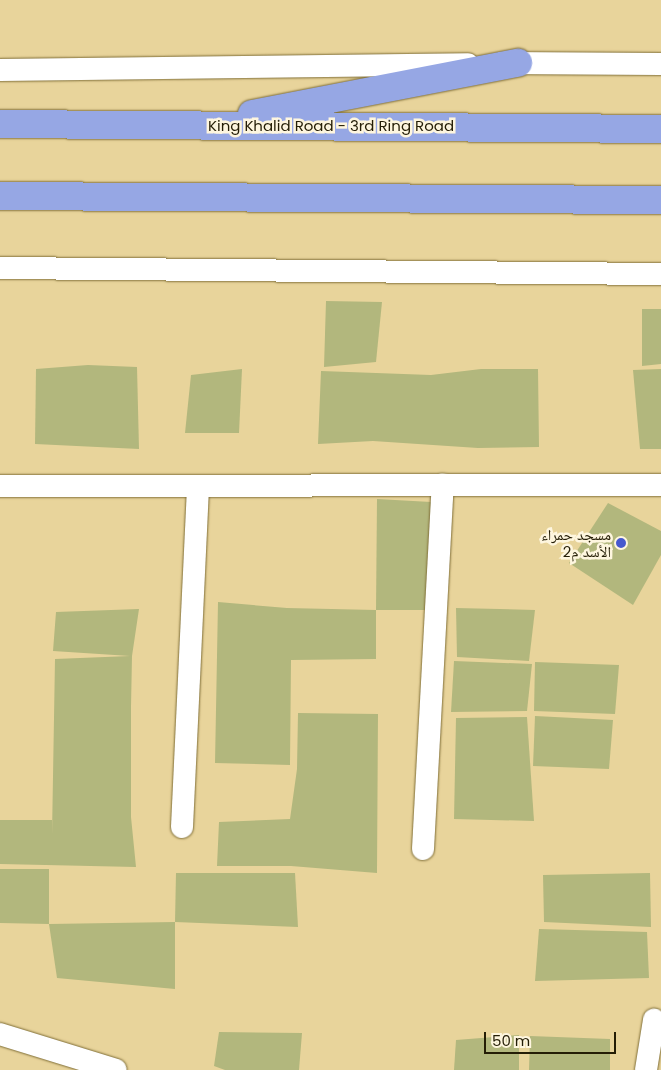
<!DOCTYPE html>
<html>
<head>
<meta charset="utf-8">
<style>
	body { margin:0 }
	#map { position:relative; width:661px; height:1070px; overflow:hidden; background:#e8d49b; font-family:Poppins,"Noto Naskh Arabic",sans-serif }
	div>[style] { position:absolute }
	.building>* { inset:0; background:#b2b77d }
	.roads { filter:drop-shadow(0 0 1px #806f38) drop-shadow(0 0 1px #806f38) }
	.minor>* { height:22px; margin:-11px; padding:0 11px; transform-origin:11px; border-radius:11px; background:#fff }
	.highway>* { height:28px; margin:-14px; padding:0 14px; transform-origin:14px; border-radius:14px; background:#96a7e4 }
	.dots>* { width:14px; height:14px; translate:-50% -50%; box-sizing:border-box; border:2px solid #fef6df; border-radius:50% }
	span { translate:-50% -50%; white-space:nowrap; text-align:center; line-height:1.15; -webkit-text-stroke:5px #fef6df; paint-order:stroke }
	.street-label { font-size:15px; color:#241d06 }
	.poi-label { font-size:15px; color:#241d06 }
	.right { translate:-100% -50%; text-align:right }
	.scale { position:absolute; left:484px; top:1032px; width:132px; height:22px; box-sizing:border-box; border:2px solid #241d06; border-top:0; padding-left:6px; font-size:15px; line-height:18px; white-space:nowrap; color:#241d06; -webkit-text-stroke:4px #fef6df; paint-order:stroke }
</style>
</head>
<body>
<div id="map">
	<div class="building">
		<i style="clip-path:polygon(326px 301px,382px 302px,376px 362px,324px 367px)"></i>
		<i style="clip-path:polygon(642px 309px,661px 309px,661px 364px,642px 366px)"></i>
		<i style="clip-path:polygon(88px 365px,137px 367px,139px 449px,35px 444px,36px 369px)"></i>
		<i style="clip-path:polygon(242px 369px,239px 433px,185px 433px,191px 375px)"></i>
		<i style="clip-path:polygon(481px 369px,538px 369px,539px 447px,478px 448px,373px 441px,318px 444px,321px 371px,431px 375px)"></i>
		<i style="clip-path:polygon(661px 369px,661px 449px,640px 449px,633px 370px)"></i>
		<i style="clip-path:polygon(377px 499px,431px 502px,428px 610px,376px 610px)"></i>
		<i style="clip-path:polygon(608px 503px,661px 531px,661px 555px,633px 605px,569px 563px)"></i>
		<i style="clip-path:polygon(218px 602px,287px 608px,376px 610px,376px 659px,291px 660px,290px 765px,215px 763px)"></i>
		<i style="clip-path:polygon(456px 608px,535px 610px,529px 661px,457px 657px)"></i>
		<i style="clip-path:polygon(139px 609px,132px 656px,131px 707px,131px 817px,136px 867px,0 864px,0 820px,52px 820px,52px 835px,55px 659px,130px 656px,53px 651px,56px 612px)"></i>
		<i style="clip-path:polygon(454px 661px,532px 664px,527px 711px,451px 712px)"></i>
		<i style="clip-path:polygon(535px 662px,619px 665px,615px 714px,534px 711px)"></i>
		<i style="clip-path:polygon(298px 713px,378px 714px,377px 873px,291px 866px,217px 866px,219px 822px,290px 819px,297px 769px)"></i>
		<i style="clip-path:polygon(535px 716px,613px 720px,609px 769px,533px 766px)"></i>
		<i style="clip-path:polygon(527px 717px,534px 821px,454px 819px,456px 718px)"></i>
		<i style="clip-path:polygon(0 869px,49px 869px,49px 924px,0 923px)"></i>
		<i style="clip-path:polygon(176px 873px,295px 873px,298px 927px,175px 922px)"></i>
		<i style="clip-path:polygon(650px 873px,651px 927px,544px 922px,543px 875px)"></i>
		<i style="clip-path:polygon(175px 922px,175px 989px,57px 978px,49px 924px)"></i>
		<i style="clip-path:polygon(539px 929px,647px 932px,649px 978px,535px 981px)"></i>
		<i style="clip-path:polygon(219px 1032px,302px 1033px,299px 1070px,225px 1070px,214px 1066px)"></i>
		<i style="clip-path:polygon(519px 1035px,519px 1070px,454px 1070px,456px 1040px)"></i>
		<i style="clip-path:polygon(530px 1036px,610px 1039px,610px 1070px,529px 1070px)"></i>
	</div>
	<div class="roads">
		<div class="minor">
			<i style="left:502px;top:63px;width:159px;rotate:0.4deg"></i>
			<i style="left:0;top:70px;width:468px;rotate:-0.7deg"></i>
			<i style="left:0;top:268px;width:661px;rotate:0.52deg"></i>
			<i style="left:0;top:486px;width:661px;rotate:-0.09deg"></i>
			<i style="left:182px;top:827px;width:341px;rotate:-87.3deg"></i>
			<i style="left:423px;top:849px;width:365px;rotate:-86.9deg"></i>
			<i style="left:0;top:1034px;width:121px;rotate:17.2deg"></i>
			<i style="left:646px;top:1070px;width:51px;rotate:-80.9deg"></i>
		</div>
		<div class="highway">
			<i style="left:252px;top:114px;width:271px;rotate:-10.9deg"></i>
			<i style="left:0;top:124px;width:661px;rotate:0.43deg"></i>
			<i style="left:0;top:196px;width:661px;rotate:0.35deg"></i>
		</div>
	</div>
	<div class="dots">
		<i style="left:621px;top:543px;background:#4759ce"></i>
	</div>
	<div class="street-label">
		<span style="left:331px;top:126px">King Khalid Road - 3rd Ring Road</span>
	</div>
	<div class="poi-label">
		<span class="right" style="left:611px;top:543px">مسجد حمراء<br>الأسد م2</span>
	</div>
	<div class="scale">50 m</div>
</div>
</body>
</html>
